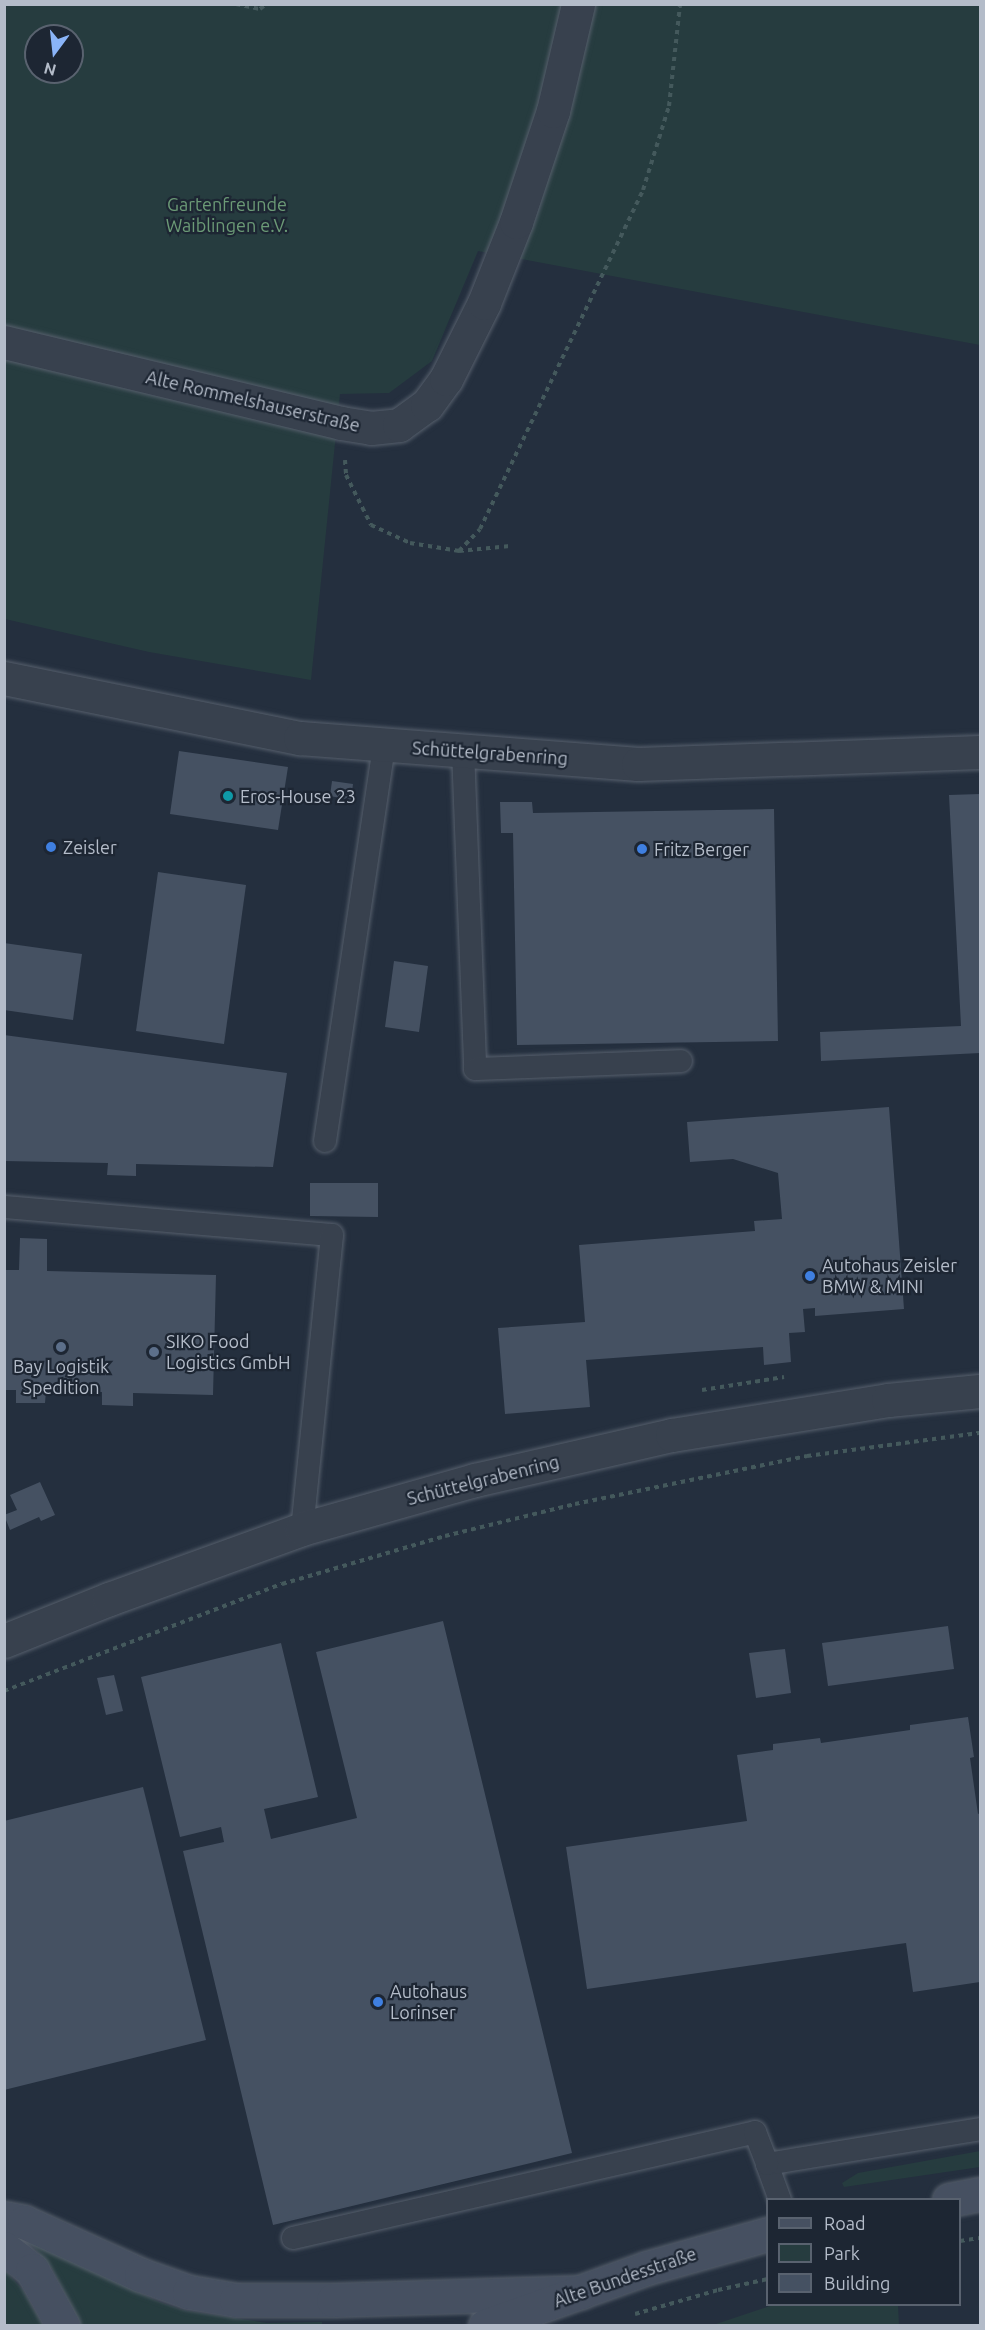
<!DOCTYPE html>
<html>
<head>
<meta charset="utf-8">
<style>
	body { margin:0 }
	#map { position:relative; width:985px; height:2330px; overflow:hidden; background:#242f3e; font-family:Ubuntu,sans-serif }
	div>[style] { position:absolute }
	.green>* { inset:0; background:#263c3f }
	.building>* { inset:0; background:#455162 }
	.path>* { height:4px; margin-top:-2px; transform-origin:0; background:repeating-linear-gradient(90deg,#44595c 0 4.5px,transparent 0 9px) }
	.roads { filter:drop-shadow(0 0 2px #565f6c) drop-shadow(0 0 2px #565f6c) }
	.lane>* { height:22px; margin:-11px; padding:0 11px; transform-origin:11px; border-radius:11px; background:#38414e }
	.street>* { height:33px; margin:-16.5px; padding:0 16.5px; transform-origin:16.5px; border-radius:16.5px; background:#38414e }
	.secondary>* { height:33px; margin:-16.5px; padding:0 16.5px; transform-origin:16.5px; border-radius:16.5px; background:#465061 }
	.dots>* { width:16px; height:16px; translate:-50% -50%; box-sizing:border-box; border:3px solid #1d2633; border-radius:50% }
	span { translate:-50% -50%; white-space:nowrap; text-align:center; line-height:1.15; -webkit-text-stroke:4.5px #1d2633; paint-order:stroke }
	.park-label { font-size:18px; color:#6b9a76 }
	.street-label { font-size:18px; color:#b4bcc9 }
	.poi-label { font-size:18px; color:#b4bcc9 }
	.left { translate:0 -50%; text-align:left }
	.frame { position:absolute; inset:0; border:6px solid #b4bcc9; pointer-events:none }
	.legend { position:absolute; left:766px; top:2198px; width:195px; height:108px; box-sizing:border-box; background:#1d2633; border:2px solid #59626f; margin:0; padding:8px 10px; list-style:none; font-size:18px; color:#b4bcc9 }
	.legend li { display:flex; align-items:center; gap:12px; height:30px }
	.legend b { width:30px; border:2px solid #59626f }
	.north { position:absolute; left:24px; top:24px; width:60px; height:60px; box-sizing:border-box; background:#1d2633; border:2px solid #59626f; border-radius:50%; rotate:195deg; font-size:16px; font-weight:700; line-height:24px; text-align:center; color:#b4bcc9 }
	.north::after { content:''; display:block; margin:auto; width:21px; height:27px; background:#8ab4f8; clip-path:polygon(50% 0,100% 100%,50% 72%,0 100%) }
</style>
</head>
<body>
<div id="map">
	<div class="green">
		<i style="clip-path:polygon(evenodd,5px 5px,980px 5px,980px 345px,478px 251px,432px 361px,389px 393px,340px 394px,311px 680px,149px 652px,5px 619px,5px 5px,36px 36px,72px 36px,72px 72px,36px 72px,36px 36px)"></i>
		<i style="clip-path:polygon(980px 2151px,980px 2167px,844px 2187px,842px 2183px,858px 2173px)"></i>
		<i style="clip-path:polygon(25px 2237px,157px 2301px,183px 2310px,267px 2323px,322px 2322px,322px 2325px,81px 2325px,52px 2269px)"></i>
		<i style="clip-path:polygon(4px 2269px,23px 2290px,43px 2325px,5px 2325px)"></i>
		<i style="clip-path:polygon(773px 2305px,898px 2305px,899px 2325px,713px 2325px)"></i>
	</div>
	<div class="building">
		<i style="clip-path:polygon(179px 751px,288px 767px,278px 830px,170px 814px)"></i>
		<i style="clip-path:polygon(332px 781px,353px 784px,351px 800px,330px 796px)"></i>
		<i style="clip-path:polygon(980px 794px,980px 1053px,821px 1061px,820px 1032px,961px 1026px,949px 795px)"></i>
		<i style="clip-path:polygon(500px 802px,532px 802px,533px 813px,774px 809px,778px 1041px,517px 1045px,513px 833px,501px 833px)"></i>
		<i style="clip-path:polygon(158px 872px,246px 885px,224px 1044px,136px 1031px)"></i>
		<i style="clip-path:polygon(4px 943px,82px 954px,73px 1020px,4px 1010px)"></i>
		<i style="clip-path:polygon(394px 961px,428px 966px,419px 1032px,385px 1027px)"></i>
		<i style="clip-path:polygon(4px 1035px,287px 1073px,273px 1167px,136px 1164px,136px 1176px,107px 1175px,108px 1163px,4px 1161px)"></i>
		<i style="clip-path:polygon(889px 1107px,904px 1309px,815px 1316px,815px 1308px,803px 1309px,805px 1332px,789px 1333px,791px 1362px,764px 1365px,763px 1347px,586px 1360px,590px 1407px,505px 1414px,498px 1328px,585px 1322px,579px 1245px,755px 1231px,754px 1221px,782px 1219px,778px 1173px,733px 1159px,690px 1162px,687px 1122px)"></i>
		<i style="clip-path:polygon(310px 1183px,378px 1183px,378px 1217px,310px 1216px)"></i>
		<i style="clip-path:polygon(20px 1238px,47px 1239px,47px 1271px,216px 1275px,213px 1395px,133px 1393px,133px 1406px,102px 1405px,102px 1392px,46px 1391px,45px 1403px,16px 1403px,16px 1390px,4px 1390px,4px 1270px,19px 1270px)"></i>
		<i style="clip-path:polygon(40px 1482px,55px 1515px,41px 1521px,39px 1517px,10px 1530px,4px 1515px,17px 1510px,10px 1495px)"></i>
		<i style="clip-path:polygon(443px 1621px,572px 2153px,273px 2225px,183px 1851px,224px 1842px,221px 1827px,180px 1837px,141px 1677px,281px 1643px,318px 1797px,264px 1809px,271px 1839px,357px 1818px,316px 1652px)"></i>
		<i style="clip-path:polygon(948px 1626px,954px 1669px,828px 1686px,822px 1643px)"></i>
		<i style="clip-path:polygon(785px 1649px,791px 1693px,756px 1698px,749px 1653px)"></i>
		<i style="clip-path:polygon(114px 1675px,123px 1711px,106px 1715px,97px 1678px)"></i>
		<i style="clip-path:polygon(968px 1717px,974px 1757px,970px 1758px,978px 1814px,980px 1813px,980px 1982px,913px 1992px,906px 1943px,587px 1989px,566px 1847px,747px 1821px,737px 1755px,773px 1750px,773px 1744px,820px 1738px,821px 1743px,910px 1730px,910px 1725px)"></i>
		<i style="clip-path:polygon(143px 1787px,206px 2040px,4px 2090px,4px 1821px)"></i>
	</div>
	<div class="path">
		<i style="left:236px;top:4px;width:25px;rotate:12deg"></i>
		<i style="left:260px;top:9px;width:8px;rotate:-40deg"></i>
		<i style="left:345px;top:460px;width:15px;rotate:86deg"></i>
		<i style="left:346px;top:475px;width:56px;rotate:63.4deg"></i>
		<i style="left:371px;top:525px;width:43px;rotate:24.8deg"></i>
		<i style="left:410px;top:543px;width:50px;rotate:9.3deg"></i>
		<i style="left:459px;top:551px;width:52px;rotate:-5.5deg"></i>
		<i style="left:459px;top:551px;width:30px;rotate:-46deg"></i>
		<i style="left:480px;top:529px;width:376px;rotate:-64.3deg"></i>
		<i style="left:643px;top:190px;width:88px;rotate:-72.8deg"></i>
		<i style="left:669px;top:106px;width:103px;rotate:-83.8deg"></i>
		<i style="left:702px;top:1390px;width:83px;rotate:-9deg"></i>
		<i style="left:4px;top:1691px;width:298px;rotate:-21.1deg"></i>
		<i style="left:282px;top:1584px;width:170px;rotate:-16.4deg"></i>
		<i style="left:445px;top:1536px;width:134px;rotate:-13.8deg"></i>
		<i style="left:575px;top:1504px;width:237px;rotate:-11.7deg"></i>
		<i style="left:807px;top:1456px;width:175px;rotate:-7.6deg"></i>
		<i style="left:960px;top:2241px;width:20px;rotate:-9deg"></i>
		<i style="left:635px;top:2314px;width:86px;rotate:-16.1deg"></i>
		<i style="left:718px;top:2290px;width:51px;rotate:-12.4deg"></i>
	</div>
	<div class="roads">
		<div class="lane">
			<i style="left:463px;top:750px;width:319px;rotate:87.8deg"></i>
			<i style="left:475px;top:1069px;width:206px;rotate:-2.2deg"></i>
			<i style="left:325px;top:1141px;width:400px;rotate:-81.5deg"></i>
			<i style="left:4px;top:1207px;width:329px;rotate:4.9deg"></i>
			<i style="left:332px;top:1235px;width:296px;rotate:95.8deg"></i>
			<i style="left:780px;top:2200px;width:38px;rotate:-110deg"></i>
			<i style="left:767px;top:2164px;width:216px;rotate:-9.3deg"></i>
			<i style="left:293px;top:2238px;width:474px;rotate:-12.9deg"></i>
			<i style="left:755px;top:2132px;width:34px;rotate:69deg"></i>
		</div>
		<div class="street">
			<i style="left:4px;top:342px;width:347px;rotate:13.5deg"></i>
			<i style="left:341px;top:423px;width:30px;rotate:9deg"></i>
			<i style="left:371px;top:428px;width:28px;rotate:-6deg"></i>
			<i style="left:399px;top:425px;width:34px;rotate:-36deg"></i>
			<i style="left:427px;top:405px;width:32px;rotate:-54deg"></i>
			<i style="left:446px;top:379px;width:85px;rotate:-63.4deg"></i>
			<i style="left:484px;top:303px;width:87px;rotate:-68.4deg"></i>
			<i style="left:516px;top:222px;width:117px;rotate:-71.6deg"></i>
			<i style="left:553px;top:111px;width:110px;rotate:-76.8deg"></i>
			<i style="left:4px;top:678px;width:302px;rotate:11.5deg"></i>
			<i style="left:300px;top:738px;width:339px;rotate:4.4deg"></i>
			<i style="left:638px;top:764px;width:342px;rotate:-2deg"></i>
			<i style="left:4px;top:1641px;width:113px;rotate:-21.8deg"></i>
			<i style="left:109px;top:1599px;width:205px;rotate:-19.9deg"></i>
			<i style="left:302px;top:1529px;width:180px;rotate:-15.8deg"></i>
			<i style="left:475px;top:1480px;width:202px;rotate:-12.9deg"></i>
			<i style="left:672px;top:1435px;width:219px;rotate:-9.2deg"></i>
			<i style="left:888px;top:1400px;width:92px;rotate:-5.6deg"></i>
		</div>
		<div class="secondary">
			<i style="left:949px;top:2200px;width:32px;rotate:-11deg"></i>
			<i style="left:4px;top:2218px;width:20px;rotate:11deg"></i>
			<i style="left:24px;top:2222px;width:128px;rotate:24.4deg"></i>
			<i style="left:141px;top:2275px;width:51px;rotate:19.5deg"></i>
			<i style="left:189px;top:2292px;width:48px;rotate:9.7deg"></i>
			<i style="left:236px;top:2300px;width:97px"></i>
			<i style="left:333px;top:2300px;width:248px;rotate:-1.8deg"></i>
			<i style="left:4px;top:2248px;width:36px;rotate:38deg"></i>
			<i style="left:32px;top:2270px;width:64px;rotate:61deg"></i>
			<i style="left:485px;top:2326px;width:172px;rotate:-19.7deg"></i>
			<i style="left:647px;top:2268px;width:126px;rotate:-15.7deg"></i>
		</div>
	</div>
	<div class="dots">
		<i style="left:228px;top:796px;background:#0f9aa8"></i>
		<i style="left:51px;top:847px;background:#3f7fe0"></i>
		<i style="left:642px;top:849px;background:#3f7fe0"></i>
		<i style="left:810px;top:1276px;background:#3f7fe0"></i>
		<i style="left:61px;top:1347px;background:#5c6f8a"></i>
		<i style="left:154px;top:1352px;background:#5c6f8a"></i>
		<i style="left:378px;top:2002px;background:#3f7fe0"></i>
	</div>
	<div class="park-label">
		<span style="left:227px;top:215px">Gartenfreunde<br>Waiblingen e.V.</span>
	</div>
	<div class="street-label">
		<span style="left:253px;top:401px;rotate:13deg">Alte Rommelshauserstraße</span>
		<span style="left:490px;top:753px;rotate:4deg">Schüttelgrabenring</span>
		<span style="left:483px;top:1480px;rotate:-14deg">Schüttelgrabenring</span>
		<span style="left:625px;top:2277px;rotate:-19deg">Alte Bundesstraße</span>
	</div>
	<div class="poi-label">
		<span class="left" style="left:240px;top:796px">Eros-House 23</span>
		<span class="left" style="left:63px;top:847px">Zeisler</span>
		<span class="left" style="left:654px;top:849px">Fritz Berger</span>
		<span class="left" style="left:822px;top:1276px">Autohaus Zeisler<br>BMW &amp; MINI</span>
		<span class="left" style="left:166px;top:1352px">SIKO Food<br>Logistics GmbH</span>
		<span style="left:61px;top:1377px">Bay Logistik<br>Spedition</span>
		<span class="left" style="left:390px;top:2002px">Autohaus<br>Lorinser</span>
	</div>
	<div class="frame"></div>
	<ul class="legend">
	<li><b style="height:8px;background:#465061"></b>Road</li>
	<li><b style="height:16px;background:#263c3f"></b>Park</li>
	<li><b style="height:16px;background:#455162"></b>Building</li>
	</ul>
	<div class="north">N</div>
</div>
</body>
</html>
